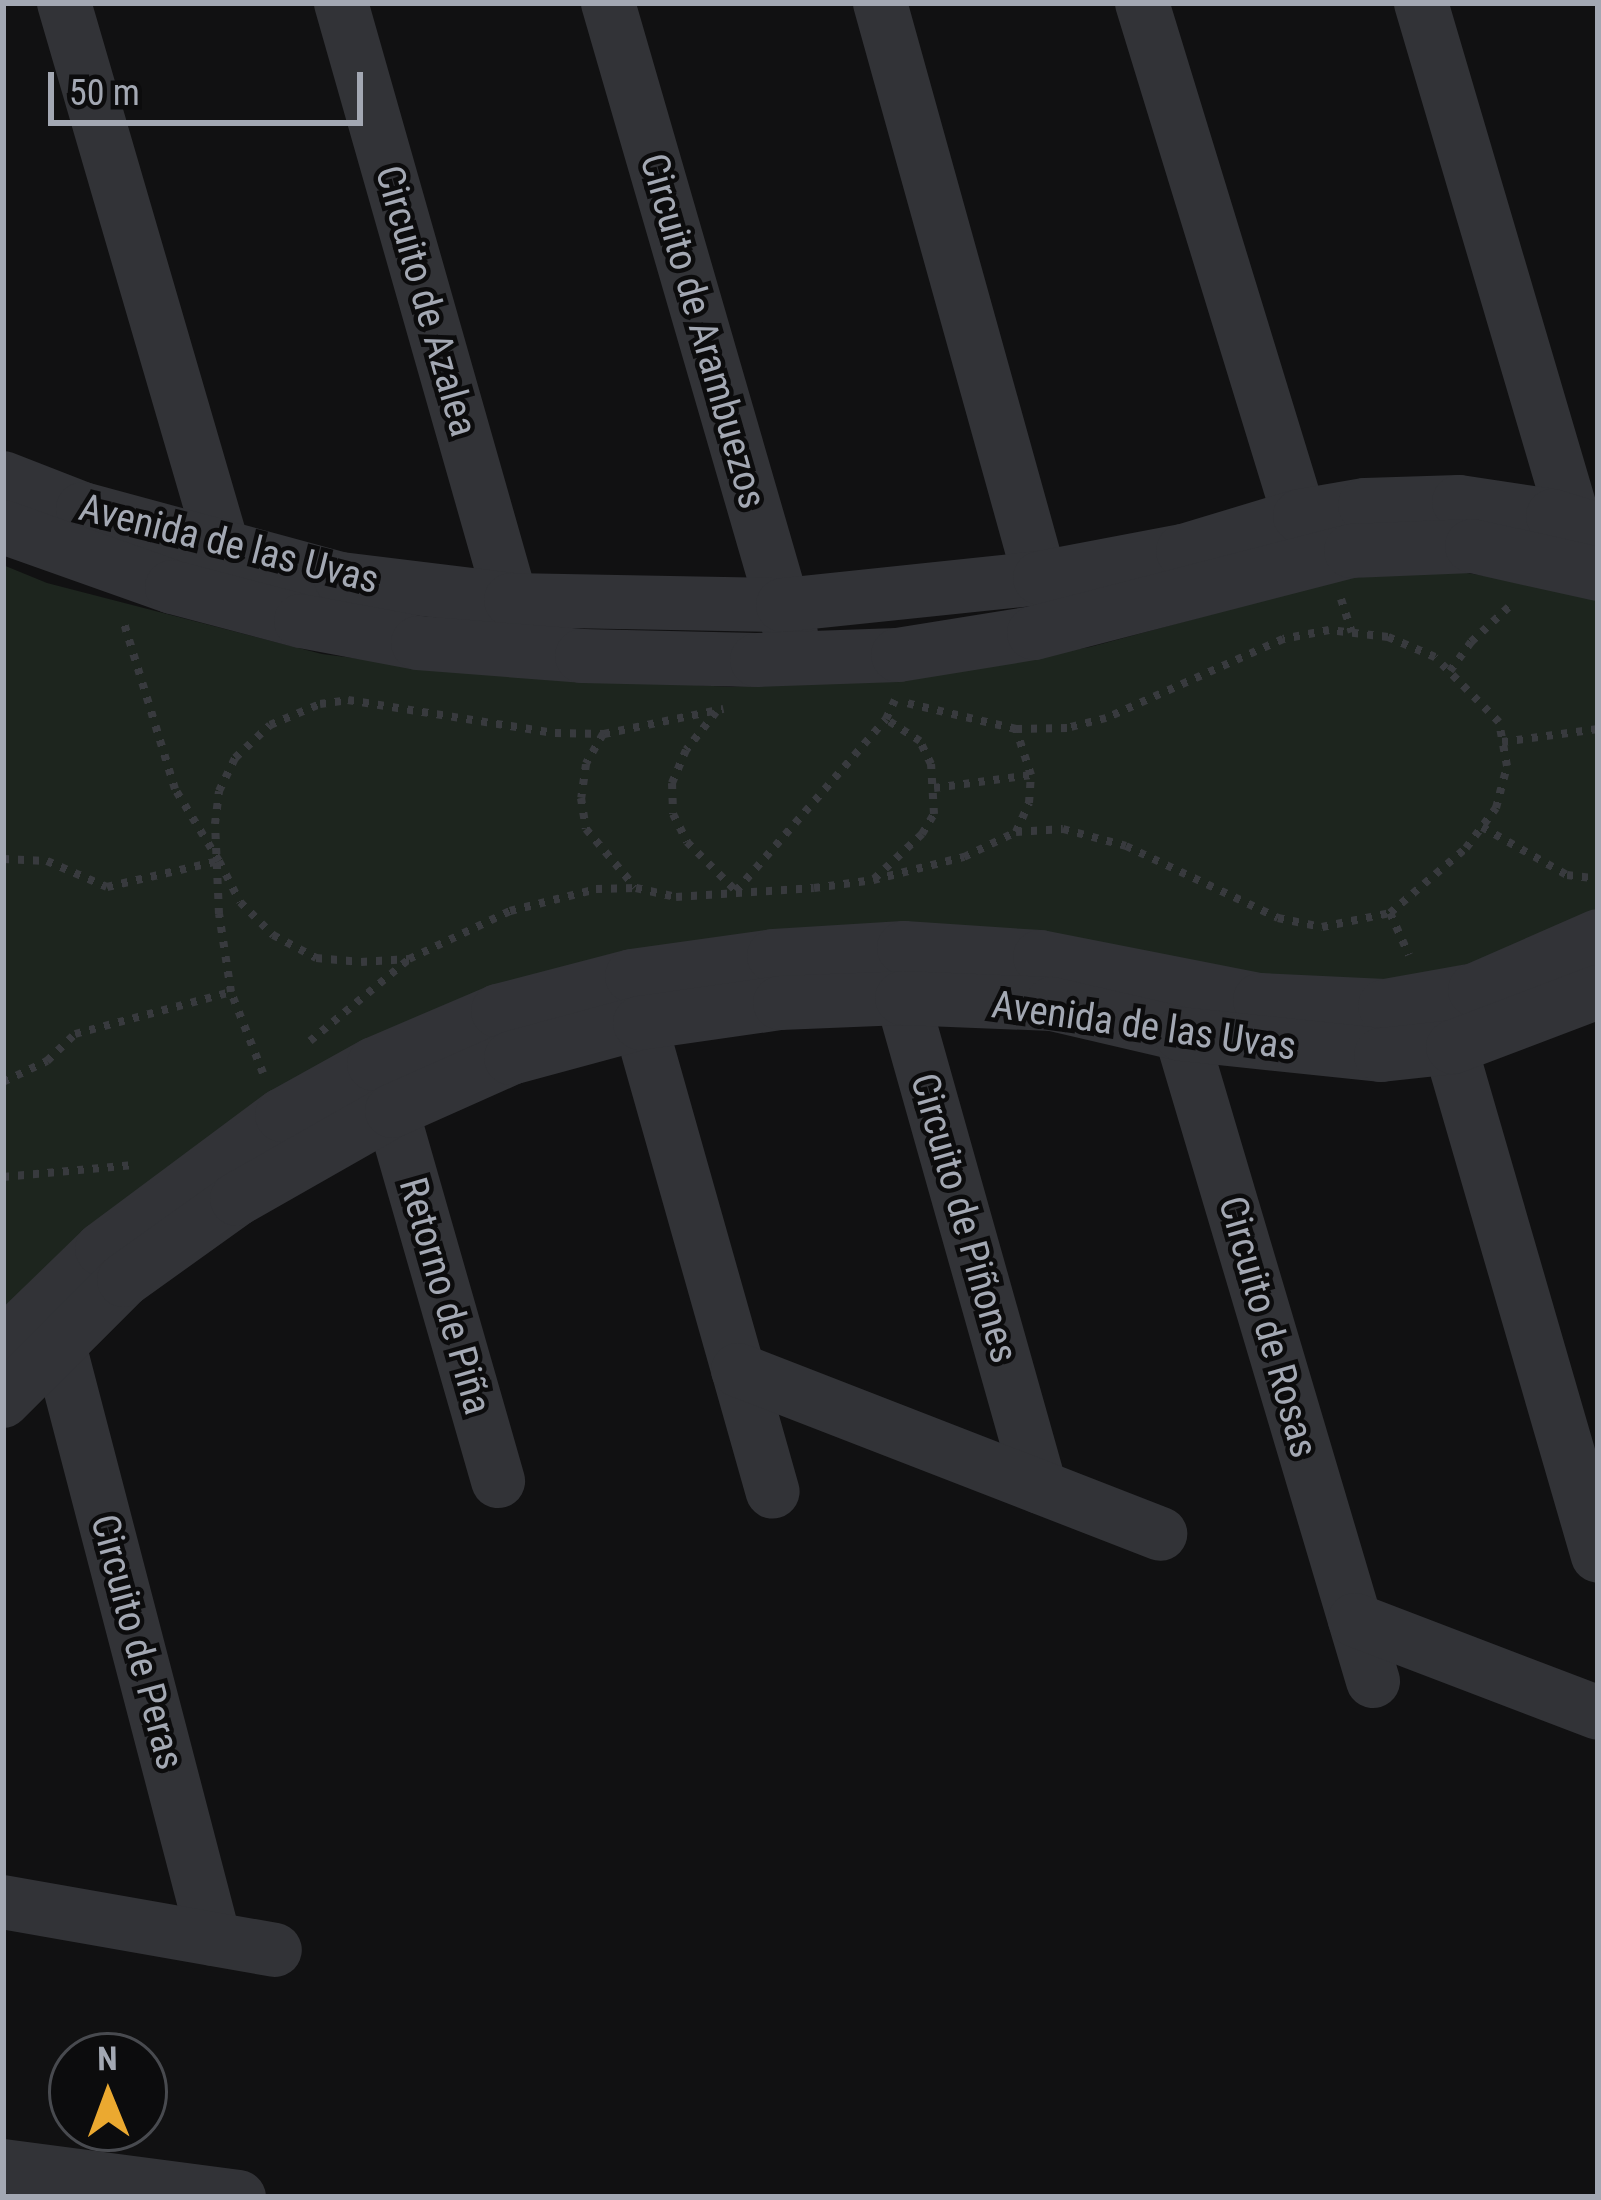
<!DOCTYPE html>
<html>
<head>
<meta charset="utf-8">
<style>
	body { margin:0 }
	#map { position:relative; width:1601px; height:2200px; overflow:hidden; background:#111112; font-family:"Roboto Condensed",sans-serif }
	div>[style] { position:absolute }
	.green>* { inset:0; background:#1d251e }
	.path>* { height:8px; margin-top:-4px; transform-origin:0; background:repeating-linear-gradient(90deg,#383a3e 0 6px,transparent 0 15px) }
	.minor>* { height:54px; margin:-27px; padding:0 27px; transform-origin:27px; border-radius:27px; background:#323337 }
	span { translate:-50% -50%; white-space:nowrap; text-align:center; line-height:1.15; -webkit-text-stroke:9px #0c0c0d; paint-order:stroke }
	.street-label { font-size:39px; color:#a3a8b3 }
	.frame { position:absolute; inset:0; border:6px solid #a3a8b3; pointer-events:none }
	.north { position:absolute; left:48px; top:2032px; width:120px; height:120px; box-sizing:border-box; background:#0c0c0d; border:3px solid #484a4f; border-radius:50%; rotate:359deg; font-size:33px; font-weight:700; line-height:48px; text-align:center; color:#a3a8b3 }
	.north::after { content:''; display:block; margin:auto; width:42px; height:54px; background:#eba930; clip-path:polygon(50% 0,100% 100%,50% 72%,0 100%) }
	.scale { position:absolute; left:48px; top:72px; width:315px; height:54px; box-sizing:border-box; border:6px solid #a3a8b3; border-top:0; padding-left:15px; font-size:36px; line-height:42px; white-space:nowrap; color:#a3a8b3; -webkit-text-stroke:9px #0c0c0d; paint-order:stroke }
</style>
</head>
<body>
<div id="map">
	<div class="green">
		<i style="clip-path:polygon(3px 565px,47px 583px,322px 654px,455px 671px,731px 687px,934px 675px,1090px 647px,1342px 579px,1442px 569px,1598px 594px,1598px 912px,1487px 960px,1401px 979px,1324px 982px,805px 931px,3px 1322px)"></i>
	</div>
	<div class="path">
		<i style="left:1341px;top:599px;width:35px;rotate:72deg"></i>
		<i style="left:1450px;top:671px;width:36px;rotate:-54deg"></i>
		<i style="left:1471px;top:642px;width:59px;rotate:-42.9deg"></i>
		<i style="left:716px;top:712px;width:48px;rotate:128.3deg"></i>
		<i style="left:686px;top:750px;width:36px;rotate:113deg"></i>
		<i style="left:672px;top:783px;width:31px;rotate:88deg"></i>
		<i style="left:673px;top:814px;width:31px;rotate:63deg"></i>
		<i style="left:687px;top:842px;width:69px;rotate:45deg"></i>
		<i style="left:736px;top:891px;width:228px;rotate:-48.9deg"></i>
		<i style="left:886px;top:719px;width:21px;rotate:-65deg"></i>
		<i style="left:603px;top:734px;width:34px;rotate:120deg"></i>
		<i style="left:586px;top:764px;width:34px;rotate:98deg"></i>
		<i style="left:581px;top:798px;width:31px;rotate:81deg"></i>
		<i style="left:586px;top:829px;width:76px;rotate:49.8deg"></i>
		<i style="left:1502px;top:742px;width:97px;rotate:-7.7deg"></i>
		<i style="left:934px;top:788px;width:98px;rotate:-7.6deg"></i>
		<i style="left:1482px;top:827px;width:98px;rotate:29.5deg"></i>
		<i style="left:1567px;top:875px;width:31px;rotate:7deg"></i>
		<i style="left:1016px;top:832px;width:32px;rotate:-66deg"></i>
		<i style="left:1029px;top:803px;width:28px;rotate:-86deg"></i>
		<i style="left:1031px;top:775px;width:48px;rotate:-108.1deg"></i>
		<i style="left:3px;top:859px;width:44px;rotate:2.6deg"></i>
		<i style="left:47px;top:861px;width:65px;rotate:23.4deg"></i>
		<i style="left:107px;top:887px;width:115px;rotate:-13.1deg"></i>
		<i style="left:219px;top:861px;width:84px;rotate:-121.4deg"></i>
		<i style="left:175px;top:789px;width:177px;rotate:-107.1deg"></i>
		<i style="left:219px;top:861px;width:46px;rotate:62.9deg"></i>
		<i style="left:240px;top:902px;width:47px;rotate:45deg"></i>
		<i style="left:273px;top:935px;width:49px;rotate:28.1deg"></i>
		<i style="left:316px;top:958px;width:45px;rotate:5.1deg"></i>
		<i style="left:361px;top:962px;width:48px;rotate:-3.6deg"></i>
		<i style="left:409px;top:959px;width:112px;rotate:-25.4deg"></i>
		<i style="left:510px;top:911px;width:89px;rotate:-14.3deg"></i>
		<i style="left:596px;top:889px;width:40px;rotate:-1.4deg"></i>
		<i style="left:636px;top:888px;width:41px;rotate:12.7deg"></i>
		<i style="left:676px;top:897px;width:138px;rotate:-3.7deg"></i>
		<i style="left:814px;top:888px;width:60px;rotate:-7.7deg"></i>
		<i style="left:873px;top:880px;width:94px;rotate:-14.2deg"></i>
		<i style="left:964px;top:857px;width:58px;rotate:-25.7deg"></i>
		<i style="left:1016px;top:832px;width:47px;rotate:-3.7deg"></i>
		<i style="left:1063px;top:829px;width:65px;rotate:15.1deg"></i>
		<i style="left:1126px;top:846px;width:168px;rotate:25.3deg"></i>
		<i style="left:1278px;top:918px;width:45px;rotate:11.6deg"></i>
		<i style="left:1322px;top:927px;width:69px;rotate:-11.6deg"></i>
		<i style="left:1390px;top:913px;width:100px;rotate:-40.5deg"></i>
		<i style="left:1466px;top:848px;width:50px;rotate:-53.1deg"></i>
		<i style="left:1496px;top:808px;width:43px;rotate:-75.3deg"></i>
		<i style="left:1507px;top:766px;width:45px;rotate:-100.3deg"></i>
		<i style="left:1499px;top:722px;width:91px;rotate:-134.6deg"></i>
		<i style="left:1435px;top:657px;width:51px;rotate:-156.9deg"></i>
		<i style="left:1388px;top:637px;width:59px;rotate:-173.2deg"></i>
		<i style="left:1329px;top:630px;width:47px;rotate:168.9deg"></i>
		<i style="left:1283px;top:639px;width:194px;rotate:155.9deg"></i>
		<i style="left:1106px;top:718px;width:40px;rotate:165.6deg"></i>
		<i style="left:1067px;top:728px;width:51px;rotate:178.9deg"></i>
		<i style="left:1016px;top:729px;width:112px;rotate:-166.6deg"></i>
		<i style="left:874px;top:879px;width:66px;rotate:-43.2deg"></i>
		<i style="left:922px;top:834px;width:23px;rotate:-59deg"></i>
		<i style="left:934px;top:814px;width:50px;rotate:-93.4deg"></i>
		<i style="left:931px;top:764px;width:25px;rotate:-116deg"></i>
		<i style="left:920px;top:741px;width:40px;rotate:-147.1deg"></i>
		<i style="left:1390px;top:913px;width:46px;rotate:65.7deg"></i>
		<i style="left:310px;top:1041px;width:129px;rotate:-39.6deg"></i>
		<i style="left:263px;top:1073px;width:87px;rotate:-111.6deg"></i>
		<i style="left:231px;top:992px;width:79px;rotate:-98.7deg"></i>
		<i style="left:219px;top:914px;width:90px;rotate:-92.5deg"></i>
		<i style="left:215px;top:824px;width:33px;rotate:-83deg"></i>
		<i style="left:219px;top:791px;width:37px;rotate:-64deg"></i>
		<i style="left:235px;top:758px;width:48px;rotate:-43.3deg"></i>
		<i style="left:270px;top:725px;width:54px;rotate:-22.8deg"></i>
		<i style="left:320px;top:704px;width:28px;rotate:-8deg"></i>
		<i style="left:348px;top:700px;width:210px;rotate:9.1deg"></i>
		<i style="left:555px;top:733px;width:49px;rotate:1.2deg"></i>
		<i style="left:604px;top:734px;width:122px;rotate:-11.9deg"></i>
		<i style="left:3px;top:1082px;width:49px;rotate:-25.5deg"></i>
		<i style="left:47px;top:1061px;width:39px;rotate:-44deg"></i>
		<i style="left:75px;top:1034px;width:162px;rotate:-15.1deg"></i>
		<i style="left:3px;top:1177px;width:131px;rotate:-5.3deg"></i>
	</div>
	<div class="minor">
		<i style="left:64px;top:3px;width:568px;rotate:73.74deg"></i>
		<i style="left:341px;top:3px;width:621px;rotate:74.11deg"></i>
		<i style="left:608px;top:3px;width:657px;rotate:73.83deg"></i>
		<i style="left:880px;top:3px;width:597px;rotate:74.45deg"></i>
		<i style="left:1142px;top:3px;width:573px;rotate:72.96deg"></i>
		<i style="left:1421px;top:3px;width:541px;rotate:73.57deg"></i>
		<i style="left:3px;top:478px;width:86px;rotate:21.2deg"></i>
		<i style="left:83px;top:509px;width:267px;rotate:15.2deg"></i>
		<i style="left:341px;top:579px;width:171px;rotate:7deg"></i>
		<i style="left:511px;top:600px;width:272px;rotate:1.1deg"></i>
		<i style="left:783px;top:605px;width:258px;rotate:-6deg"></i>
		<i style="left:1040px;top:578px;width:146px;rotate:-10.7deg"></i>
		<i style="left:1183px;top:551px;width:122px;rotate:-16.7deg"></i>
		<i style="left:1300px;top:516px;width:66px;rotate:-9.6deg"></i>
		<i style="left:1365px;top:505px;width:94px;rotate:-1.8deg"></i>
		<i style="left:1459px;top:502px;width:95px;rotate:8.5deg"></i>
		<i style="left:1553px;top:516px;width:47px;rotate:17.3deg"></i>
		<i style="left:3px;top:527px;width:179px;rotate:19.5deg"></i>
		<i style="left:172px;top:587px;width:133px;rotate:14.8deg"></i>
		<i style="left:301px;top:621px;width:119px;rotate:10.6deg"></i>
		<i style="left:418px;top:643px;width:165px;rotate:4.5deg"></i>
		<i style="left:582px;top:656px;width:175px;rotate:1.3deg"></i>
		<i style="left:757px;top:660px;width:141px;rotate:-2deg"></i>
		<i style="left:898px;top:655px;width:138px;rotate:-9.2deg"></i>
		<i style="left:1034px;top:633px;width:327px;rotate:-14.5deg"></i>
		<i style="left:1351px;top:551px;width:121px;rotate:-2.4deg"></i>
		<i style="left:1472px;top:546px;width:129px;rotate:12.5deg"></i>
		<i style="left:894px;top:969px;width:538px;rotate:74.26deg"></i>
		<i style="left:1441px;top:1015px;width:563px;rotate:73.82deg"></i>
		<i style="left:640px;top:1023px;width:487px;rotate:74.2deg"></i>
		<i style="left:1181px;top:1034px;width:675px;rotate:73.47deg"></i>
		<i style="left:392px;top:1111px;width:385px;rotate:74deg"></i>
		<i style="left:3px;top:1345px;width:138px;rotate:-44.1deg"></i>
		<i style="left:102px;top:1249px;width:224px;rotate:-36.7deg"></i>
		<i style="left:282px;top:1115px;width:105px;rotate:-29deg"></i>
		<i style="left:374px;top:1064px;width:135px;rotate:-23.1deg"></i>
		<i style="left:498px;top:1011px;width:138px;rotate:-14.6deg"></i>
		<i style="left:632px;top:976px;width:143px;rotate:-8deg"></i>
		<i style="left:774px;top:956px;width:130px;rotate:-3.5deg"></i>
		<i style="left:904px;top:948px;width:136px;rotate:3.8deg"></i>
		<i style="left:1040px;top:957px;width:224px;rotate:11.1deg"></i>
		<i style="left:1260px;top:1000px;width:125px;rotate:2.7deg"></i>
		<i style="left:1385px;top:1006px;width:91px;rotate:-10.1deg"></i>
		<i style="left:1475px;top:990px;width:134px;rotate:-23.7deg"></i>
		<i style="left:59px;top:1345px;width:614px;rotate:75.38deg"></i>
		<i style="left:738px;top:1370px;width:453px;rotate:21.2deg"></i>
		<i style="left:3px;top:1401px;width:171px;rotate:-45deg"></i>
		<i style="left:124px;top:1280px;width:139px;rotate:-35.6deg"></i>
		<i style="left:237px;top:1199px;width:178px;rotate:-29.6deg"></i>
		<i style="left:392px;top:1111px;width:130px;rotate:-24deg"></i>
		<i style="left:511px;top:1058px;width:134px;rotate:-15.2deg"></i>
		<i style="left:640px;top:1023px;width:141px;rotate:-8.1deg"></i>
		<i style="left:780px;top:1003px;width:122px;rotate:-2.3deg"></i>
		<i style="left:902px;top:998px;width:150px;rotate:2.3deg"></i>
		<i style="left:1052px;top:1004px;width:132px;rotate:13.1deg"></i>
		<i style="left:1181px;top:1034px;width:201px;rotate:6deg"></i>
		<i style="left:1381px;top:1055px;width:72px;rotate:-6.3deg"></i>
		<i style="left:1453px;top:1047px;width:155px;rotate:-20.8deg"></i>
		<i style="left:1355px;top:1620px;width:260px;rotate:20.9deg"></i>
		<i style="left:3px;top:1902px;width:276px;rotate:10deg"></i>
		<i style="left:3px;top:2166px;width:238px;rotate:7.5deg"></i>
	</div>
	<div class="street-label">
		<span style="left:426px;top:301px;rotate:74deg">Circuito de Azalea</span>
		<span style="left:703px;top:331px;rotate:74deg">Circuito de Arambuezos</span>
		<span style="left:229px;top:544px;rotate:14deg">Avenida de las Uvas</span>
		<span style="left:1144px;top:1026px;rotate:8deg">Avenida de las Uvas</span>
		<span style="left:964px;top:1218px;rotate:74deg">Circuito de Piñones</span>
		<span style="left:445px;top:1296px;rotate:74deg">Retorno de Piña</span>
		<span style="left:1268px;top:1327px;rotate:74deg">Circuito de Rosas</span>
		<span style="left:137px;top:1642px;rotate:75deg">Circuito de Peras</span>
	</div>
	<div class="frame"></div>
	<div class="north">N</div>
	<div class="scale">50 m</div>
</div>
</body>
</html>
